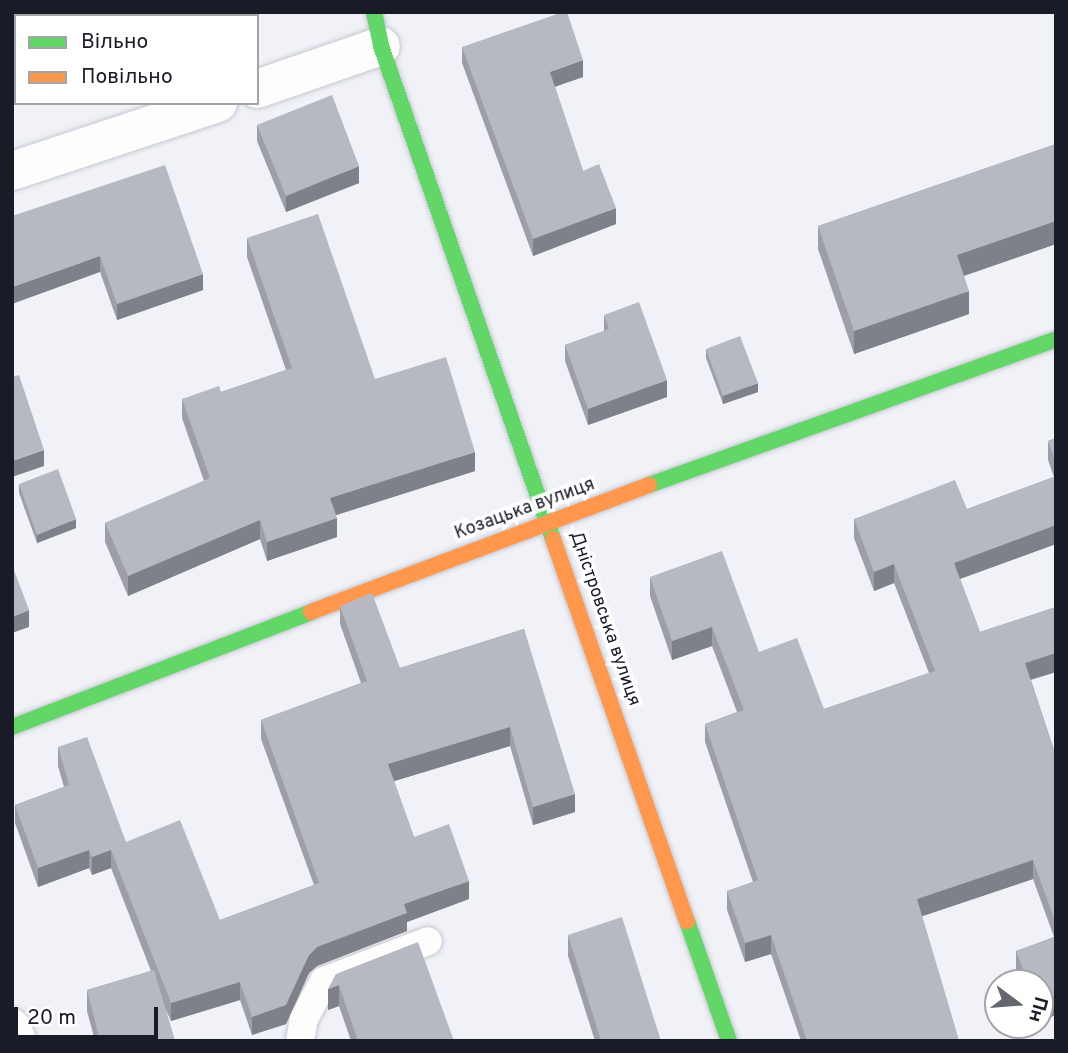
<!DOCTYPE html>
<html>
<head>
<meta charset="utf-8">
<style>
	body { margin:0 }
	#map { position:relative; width:1068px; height:1053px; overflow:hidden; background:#f0f2f8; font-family:Overpass,sans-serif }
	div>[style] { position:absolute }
	.roads { filter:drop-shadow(0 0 2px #c6c8d0) drop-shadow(0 0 2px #c6c8d0) }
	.lane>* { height:28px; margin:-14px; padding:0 14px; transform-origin:14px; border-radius:14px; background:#fdfdfe }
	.street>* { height:38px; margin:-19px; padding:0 19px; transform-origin:19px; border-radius:19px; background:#fdfdfe }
	.fast>* { height:16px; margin:-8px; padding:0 8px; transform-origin:8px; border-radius:8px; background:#63d668 }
	.slow>* { height:16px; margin:-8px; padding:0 8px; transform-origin:8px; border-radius:8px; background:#ff974d }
	.wall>* { inset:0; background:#9d9ea7 }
	.shaded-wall>* { inset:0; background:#7f8188 }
	.building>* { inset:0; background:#b6b8c2 }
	span { translate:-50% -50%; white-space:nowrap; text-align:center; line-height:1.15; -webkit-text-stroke:7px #fff; paint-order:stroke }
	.street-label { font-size:18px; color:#191b26 }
	.frame { position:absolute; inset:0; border:14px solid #191b26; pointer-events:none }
	.legend { position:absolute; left:14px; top:14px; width:245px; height:91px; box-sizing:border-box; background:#fff; border:2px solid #a3a4a8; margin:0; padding:9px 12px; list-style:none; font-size:21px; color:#191b26 }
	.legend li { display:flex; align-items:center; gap:14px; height:35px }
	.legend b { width:35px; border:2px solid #a3a4a8 }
	.north { position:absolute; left:984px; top:969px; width:70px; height:70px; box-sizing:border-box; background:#fff; border:2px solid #a3a4a8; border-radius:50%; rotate:106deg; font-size:19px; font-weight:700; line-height:28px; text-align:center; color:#191b26 }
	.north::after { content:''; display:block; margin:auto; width:24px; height:32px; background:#646670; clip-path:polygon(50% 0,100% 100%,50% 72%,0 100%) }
	.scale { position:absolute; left:14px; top:1007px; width:144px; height:32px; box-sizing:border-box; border:4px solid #191b26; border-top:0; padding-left:9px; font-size:21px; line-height:24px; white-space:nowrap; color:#191b26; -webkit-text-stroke:5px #fff; paint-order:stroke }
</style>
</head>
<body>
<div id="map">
	<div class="roads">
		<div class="lane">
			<i style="left:300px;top:1041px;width:22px;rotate:-80deg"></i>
			<i style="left:304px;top:1019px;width:43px;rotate:-62.2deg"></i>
			<i style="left:324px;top:981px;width:111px;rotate:-21deg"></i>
		</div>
		<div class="street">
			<i style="left:257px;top:89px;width:131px;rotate:-19.1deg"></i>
			<i style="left:12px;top:171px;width:217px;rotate:-18.3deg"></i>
			<i style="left:12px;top:1028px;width:14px;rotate:69deg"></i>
		</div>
		<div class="fast">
			<i style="left:374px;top:12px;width:35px;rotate:78deg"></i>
			<i style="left:381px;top:46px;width:522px;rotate:70.77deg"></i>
			<i style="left:649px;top:485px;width:432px;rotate:-19.7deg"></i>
			<i style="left:12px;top:727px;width:320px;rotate:-21deg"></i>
			<i style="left:687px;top:921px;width:127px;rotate:70.7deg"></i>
		</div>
		<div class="slow">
			<i style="left:553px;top:539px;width:405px;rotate:70.7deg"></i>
			<i style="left:311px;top:612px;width:361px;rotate:-20.6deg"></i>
		</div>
	</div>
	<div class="wall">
		<i style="clip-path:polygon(462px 47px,583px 77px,555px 87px,583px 171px,616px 224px,533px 256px,462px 63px)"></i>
		<i style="clip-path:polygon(257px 125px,359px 183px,286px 212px,257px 141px)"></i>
		<i style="clip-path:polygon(1056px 144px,1056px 244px,964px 276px,969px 314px,854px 354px,818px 249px,818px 226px)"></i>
		<i style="clip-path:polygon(12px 216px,203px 290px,117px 320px,100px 272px)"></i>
		<i style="clip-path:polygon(247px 238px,375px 379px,475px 471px,336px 515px,337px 537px,267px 561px,260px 539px,128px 596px,105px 542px,105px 523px,204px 481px,182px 418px,182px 399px,221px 392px,286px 370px,247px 257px)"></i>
		<i style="clip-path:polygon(604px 315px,667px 397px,588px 425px,565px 361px,565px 345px,604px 331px)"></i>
		<i style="clip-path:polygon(706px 349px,758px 392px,723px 404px,706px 358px)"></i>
		<i style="clip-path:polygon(1056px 438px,1056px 544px,960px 579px,980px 632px,1056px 607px,1056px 672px,1031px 680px,1056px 756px,1056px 1015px,1040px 1021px,1040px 983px,1021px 983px,1016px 970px,1016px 951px,1054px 937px,1033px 879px,922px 916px,959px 1041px,801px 1041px,771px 954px,745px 962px,727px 910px,727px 891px,753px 882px,705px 742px,705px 724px,737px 712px,712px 646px,672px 660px,650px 596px,650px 577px,759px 652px,824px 709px,929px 673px,894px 583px,874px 591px,854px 538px,854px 519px,967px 509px,1054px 477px,1048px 460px,1048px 441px)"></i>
		<i style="clip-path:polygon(19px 484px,76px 528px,37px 543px,19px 493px)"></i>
		<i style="clip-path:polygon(340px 606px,400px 668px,524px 629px,575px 812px,533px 825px,510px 746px,394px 781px,414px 837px,469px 899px,407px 922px,407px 931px,317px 966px,309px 973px,286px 1024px,252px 1035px,240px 1000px,171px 1021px,165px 1008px,175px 1041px,95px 1041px,87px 1011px,87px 990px,151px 971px,111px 868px,92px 875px,89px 868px,38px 887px,15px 823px,15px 805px,64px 787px,58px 766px,58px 747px,126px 842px,220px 920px,314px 885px,261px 739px,261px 720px,361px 683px,340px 624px)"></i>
		<i style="clip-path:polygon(568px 935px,661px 1041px,595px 1041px,568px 956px)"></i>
		<i style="clip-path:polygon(336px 974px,454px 1041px,351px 1041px,339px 1006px,328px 1010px)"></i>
	</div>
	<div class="shaded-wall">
		<i style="clip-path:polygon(226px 12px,252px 12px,238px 16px,226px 16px)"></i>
		<i style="clip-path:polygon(583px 60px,583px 77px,550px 88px,550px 72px)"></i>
		<i style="clip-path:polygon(16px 85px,16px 100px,12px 102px,12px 86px)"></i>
		<i style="clip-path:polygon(359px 166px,359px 183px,286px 212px,286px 196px)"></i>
		<i style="clip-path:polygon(616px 208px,616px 224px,533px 256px,533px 239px)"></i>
		<i style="clip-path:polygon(1056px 221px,1056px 244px,957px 278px,957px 255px)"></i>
		<i style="clip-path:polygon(100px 256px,100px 272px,12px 304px,12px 287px)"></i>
		<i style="clip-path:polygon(203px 274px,203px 290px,117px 320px,117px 304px)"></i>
		<i style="clip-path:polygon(969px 291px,969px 314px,854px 354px,854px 331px)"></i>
		<i style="clip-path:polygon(667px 380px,667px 397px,588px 425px,588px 409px)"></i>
		<i style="clip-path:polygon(758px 383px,758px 392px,723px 404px,723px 396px)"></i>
		<i style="clip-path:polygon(44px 450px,44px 466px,12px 477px,12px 461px)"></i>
		<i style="clip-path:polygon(475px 452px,475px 471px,330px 517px,330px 498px)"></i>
		<i style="clip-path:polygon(337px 518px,337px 537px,267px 561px,267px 542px)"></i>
		<i style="clip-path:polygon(76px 519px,76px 528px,37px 543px,37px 535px)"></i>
		<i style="clip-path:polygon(260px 520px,260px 539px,128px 596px,128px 576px)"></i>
		<i style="clip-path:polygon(1056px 525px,1056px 544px,954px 581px,954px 563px)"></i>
		<i style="clip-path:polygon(894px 564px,894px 583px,874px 591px,874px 572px)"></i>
		<i style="clip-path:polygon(29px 610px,29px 627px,12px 633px,12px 617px)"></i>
		<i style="clip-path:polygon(712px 627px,712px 646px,672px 660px,672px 641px)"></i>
		<i style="clip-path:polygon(1056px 653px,1056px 672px,1025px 681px,1025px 663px)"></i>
		<i style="clip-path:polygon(510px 727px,510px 746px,388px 783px,388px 764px)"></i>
		<i style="clip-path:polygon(575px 794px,575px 812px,533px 825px,533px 807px)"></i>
		<i style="clip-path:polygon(89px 850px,89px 868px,38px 887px,38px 868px)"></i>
		<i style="clip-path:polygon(111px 850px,111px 868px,92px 875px,92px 857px)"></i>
		<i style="clip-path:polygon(1033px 860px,1033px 879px,917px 918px,917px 899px)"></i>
		<i style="clip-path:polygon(469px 881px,469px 899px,407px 922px,407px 931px,317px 966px,309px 973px,286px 1024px,252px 1035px,252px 1017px,317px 947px,404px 904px)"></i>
		<i style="clip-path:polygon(771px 935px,771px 954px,745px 962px,745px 943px)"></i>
		<i style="clip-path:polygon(240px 982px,240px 1000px,171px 1021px,171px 1003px)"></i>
		<i style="clip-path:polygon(339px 985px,339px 1006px,328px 1010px,328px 989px)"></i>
		<i style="clip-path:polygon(1056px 996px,1056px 1015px,1040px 1021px,1040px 1002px)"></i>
	</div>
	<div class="building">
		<i style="clip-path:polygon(12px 12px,128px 12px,129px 16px,16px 16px,16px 85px,12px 86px)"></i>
		<i style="clip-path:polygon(563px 12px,567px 12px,583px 60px,550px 72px,583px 171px,599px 164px,616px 208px,533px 239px,462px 47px)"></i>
		<i style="clip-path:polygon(332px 95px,359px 166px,286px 196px,257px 125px)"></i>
		<i style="clip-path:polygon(1056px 144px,1056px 221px,957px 255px,969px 291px,854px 331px,818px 226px)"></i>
		<i style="clip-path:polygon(165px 165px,203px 274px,117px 304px,100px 256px,12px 287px,12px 216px)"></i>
		<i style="clip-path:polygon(318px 214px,375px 379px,446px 357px,475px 452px,330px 498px,337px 518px,267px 542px,260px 520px,128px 576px,105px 523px,210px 478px,182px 399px,219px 386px,221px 392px,292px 368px,247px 238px)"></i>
		<i style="clip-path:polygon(639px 302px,667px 380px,588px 409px,565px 345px,609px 329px,604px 315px)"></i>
		<i style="clip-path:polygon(740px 336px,758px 383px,723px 396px,706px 349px)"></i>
		<i style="clip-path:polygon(19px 375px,44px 450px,12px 461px,12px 377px)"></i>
		<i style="clip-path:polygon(1056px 438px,1056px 463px,1048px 441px)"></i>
		<i style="clip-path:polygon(58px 469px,76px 519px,37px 535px,19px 484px)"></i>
		<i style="clip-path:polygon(1056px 476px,1056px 525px,954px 563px,980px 632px,1056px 607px,1056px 653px,1025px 663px,1056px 756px,1056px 924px,1033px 860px,917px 899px,959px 1041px,807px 1041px,771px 935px,745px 943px,727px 891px,758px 880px,705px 724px,744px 710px,712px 627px,672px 641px,650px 577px,722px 551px,759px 652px,797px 638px,824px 709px,935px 671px,894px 564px,874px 572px,854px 519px,955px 480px,967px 509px)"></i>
		<i style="clip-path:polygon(12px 565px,29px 610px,12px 617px)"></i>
		<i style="clip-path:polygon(372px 593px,400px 668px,524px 629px,575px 794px,533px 807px,510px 727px,388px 764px,414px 837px,449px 824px,469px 881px,404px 904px,407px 913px,317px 947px,309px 955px,286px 1005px,252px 1017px,240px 982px,171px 1003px,111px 850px,92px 857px,89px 850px,38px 868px,15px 805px,69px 785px,58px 747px,87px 737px,126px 842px,180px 820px,220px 920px,319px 883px,261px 720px,367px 681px,340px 606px)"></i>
		<i style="clip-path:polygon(622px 917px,661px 1041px,601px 1041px,568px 935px)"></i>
		<i style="clip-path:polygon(1056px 937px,1056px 996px,1040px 1002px,1040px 983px,1028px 983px,1016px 951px)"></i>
		<i style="clip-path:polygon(418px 942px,454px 1041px,358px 1041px,339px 985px,328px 989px,336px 974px)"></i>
		<i style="clip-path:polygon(154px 970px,175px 1041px,100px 1041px,87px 990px)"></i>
	</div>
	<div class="street-label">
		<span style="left:525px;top:510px;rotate:-20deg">Козацька вулиця</span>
		<span style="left:604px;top:619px;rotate:71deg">Дністровська вулиця</span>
	</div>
	<div class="frame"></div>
	<ul class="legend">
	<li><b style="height:9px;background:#63d668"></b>Вільно</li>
	<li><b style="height:9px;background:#ff974d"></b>Повільно</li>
	</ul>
	<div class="north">Пн</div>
	<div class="scale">20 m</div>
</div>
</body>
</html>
